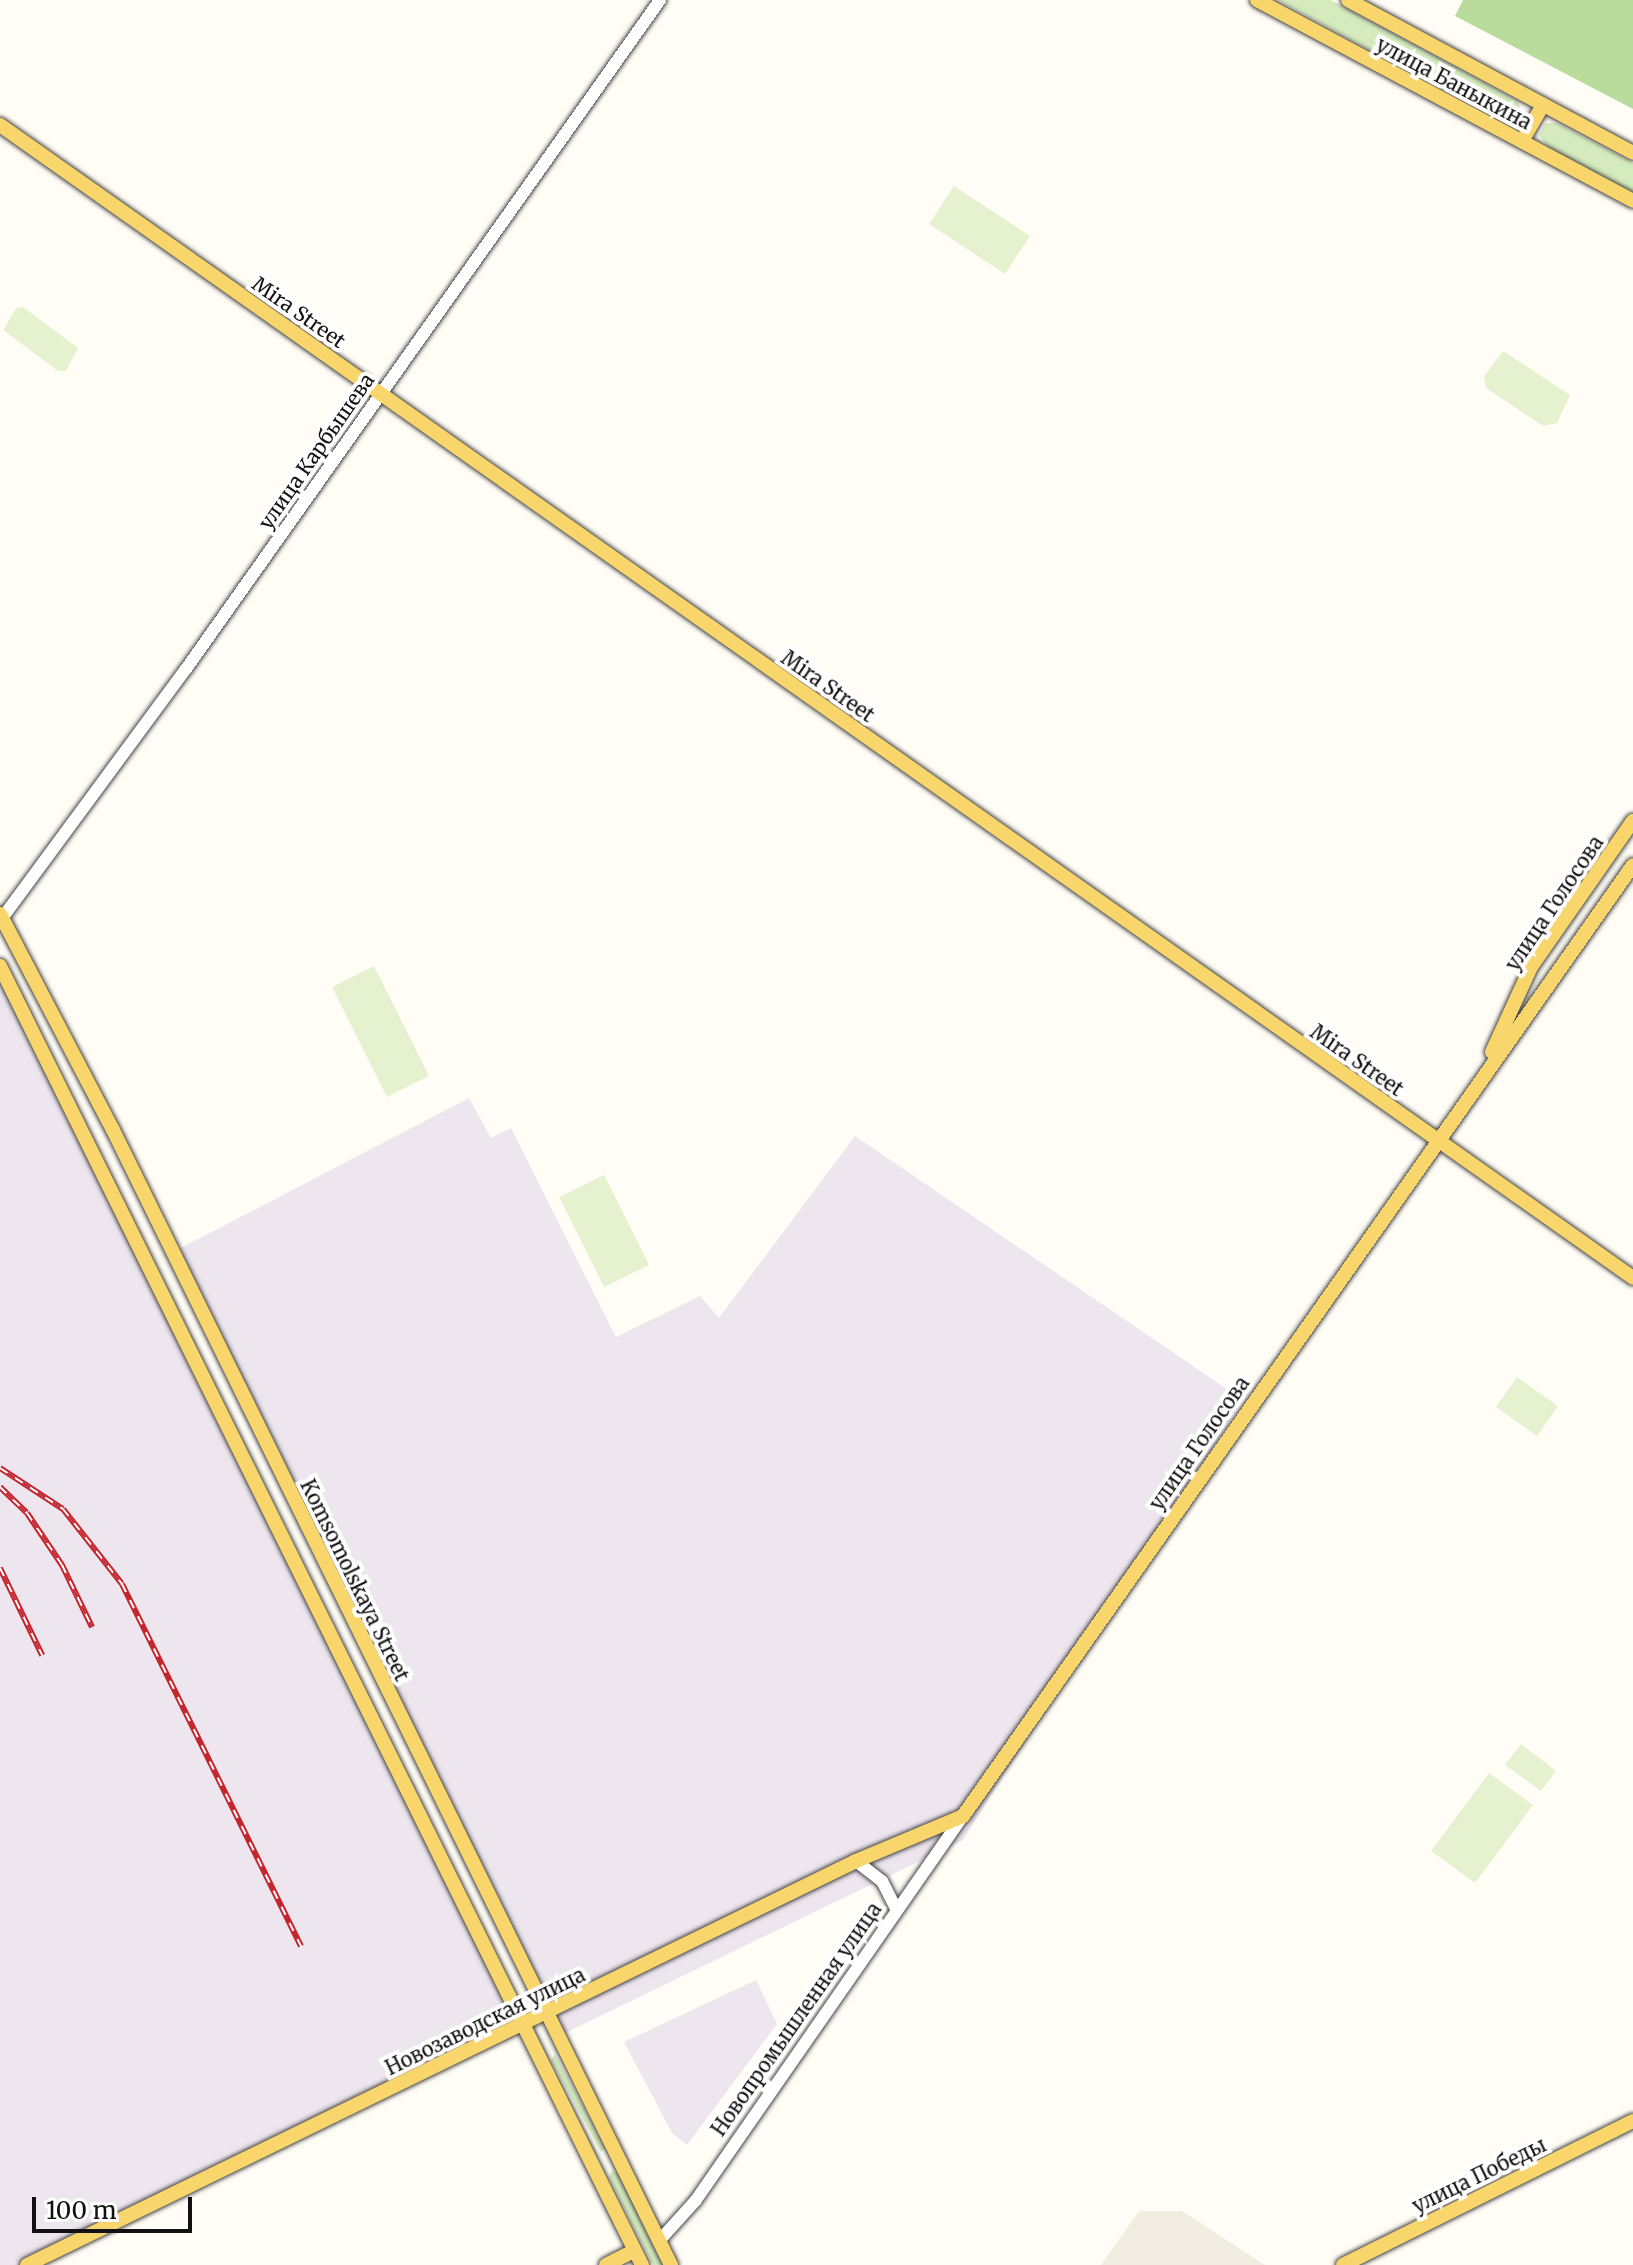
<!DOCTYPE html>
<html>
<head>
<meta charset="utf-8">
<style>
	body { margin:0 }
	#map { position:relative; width:1633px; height:2265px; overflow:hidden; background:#fffdf5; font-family:Merriweather,serif }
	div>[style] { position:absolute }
	.industrial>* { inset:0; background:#eee6ef }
	.green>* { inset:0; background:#d5ebbd }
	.forest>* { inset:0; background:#b9dc9c }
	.pitch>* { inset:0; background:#e6f2cf }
	.plaza>* { inset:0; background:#f1ede2 }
	.roads { filter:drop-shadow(0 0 2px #444) drop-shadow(0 0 2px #444) }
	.minor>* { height:12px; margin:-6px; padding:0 6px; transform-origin:6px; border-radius:6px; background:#fff }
	.major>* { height:14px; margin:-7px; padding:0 7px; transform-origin:7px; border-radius:7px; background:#f9d66b }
	.rail>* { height:6px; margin-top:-3px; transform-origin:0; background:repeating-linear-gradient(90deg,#fff 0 9px,#c4262e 0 18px); box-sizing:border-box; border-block:2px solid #c4262e }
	span { translate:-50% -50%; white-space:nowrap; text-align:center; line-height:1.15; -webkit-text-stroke:8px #fff; paint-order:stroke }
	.street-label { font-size:20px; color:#111 }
	.scale { position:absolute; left:32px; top:2197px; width:160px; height:36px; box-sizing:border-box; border:4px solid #111; border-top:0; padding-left:10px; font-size:24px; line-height:28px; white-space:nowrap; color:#111; -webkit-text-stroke:6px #fff; paint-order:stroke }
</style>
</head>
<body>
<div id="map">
	<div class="industrial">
		<i style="clip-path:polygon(0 977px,522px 2026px,27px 2265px,0 2265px)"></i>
		<i style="clip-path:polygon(469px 1098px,491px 1138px,511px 1128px,616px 1337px,700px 1296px,719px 1318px,855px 1136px,1243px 1400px,963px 1840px,563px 2034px,177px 1250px)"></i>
		<i style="clip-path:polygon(756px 1980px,777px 2024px,687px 2145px,672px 2133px,624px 2042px)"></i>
	</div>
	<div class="green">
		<i style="clip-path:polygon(1278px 0,1331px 0,1519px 102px,1521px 117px,1513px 124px,1504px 123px)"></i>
		<i style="clip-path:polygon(1546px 123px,1557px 123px,1633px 163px,1633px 193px,1548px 147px,1539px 135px)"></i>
		<i style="clip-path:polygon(555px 2054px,605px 2148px,601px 2152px,551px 2060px)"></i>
		<i style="clip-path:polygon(612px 2171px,618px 2173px,665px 2265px,653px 2265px,609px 2177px)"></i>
	</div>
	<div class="forest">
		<i style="clip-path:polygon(1463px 0,1633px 0,1633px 109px,1455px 16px)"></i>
	</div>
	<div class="pitch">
		<i style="clip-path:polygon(954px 186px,1030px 236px,1005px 274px,929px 224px)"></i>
		<i style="clip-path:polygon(23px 307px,78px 348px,66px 371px,58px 371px,3px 330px,16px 308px)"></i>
		<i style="clip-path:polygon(1503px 351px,1570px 395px,1557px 423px,1543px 426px,1486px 388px,1484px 376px)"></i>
		<i style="clip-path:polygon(374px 966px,429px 1076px,387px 1097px,332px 987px)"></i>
		<i style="clip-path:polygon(604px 1175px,649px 1265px,604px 1287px,559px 1197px)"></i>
		<i style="clip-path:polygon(1517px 1377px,1558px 1406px,1537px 1436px,1496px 1407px)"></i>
		<i style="clip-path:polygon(1521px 1744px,1556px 1771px,1541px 1791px,1505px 1765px)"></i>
		<i style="clip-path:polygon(1489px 1773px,1533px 1805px,1475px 1883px,1431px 1851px)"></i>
	</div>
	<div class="plaza">
		<i style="clip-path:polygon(1139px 2211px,1182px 2211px,1265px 2265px,1101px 2265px)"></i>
	</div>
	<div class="roads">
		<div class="minor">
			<i style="left:0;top:921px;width:313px;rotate:-53.6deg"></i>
			<i style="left:186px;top:669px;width:820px;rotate:-54.68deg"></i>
			<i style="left:856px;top:1861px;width:33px;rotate:38deg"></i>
			<i style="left:882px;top:1881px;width:30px;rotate:63deg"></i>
			<i style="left:659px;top:2241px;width:55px;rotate:-47.9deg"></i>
			<i style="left:696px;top:2200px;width:468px;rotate:-55.2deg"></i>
		</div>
		<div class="major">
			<i style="left:1257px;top:0;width:426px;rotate:28.1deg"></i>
			<i style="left:1348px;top:0;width:323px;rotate:28.2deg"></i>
			<i style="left:0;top:125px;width:1999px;rotate:35.22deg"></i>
			<i style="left:1522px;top:141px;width:42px;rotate:-59.7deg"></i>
			<i style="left:0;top:914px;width:244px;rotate:62.4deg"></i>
			<i style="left:113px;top:1130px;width:1265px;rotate:63.82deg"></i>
			<i style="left:0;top:966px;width:1449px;rotate:63.7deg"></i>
			<i style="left:1492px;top:1052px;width:94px;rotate:-65.4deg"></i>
			<i style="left:1531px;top:967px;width:178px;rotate:-55.1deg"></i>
			<i style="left:27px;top:2265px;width:922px;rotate:-25.98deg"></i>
			<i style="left:856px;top:1861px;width:116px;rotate:-22.8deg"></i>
			<i style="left:963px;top:1816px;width:1163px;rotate:-54.83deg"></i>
			<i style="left:606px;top:2265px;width:31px;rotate:-27deg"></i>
			<i style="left:1343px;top:2265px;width:324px;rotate:-26.4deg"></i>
		</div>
	</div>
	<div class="rail">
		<i style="left:0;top:1468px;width:75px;rotate:33.1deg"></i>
		<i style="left:63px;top:1509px;width:95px;rotate:51.8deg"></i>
		<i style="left:122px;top:1584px;width:404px;rotate:63.7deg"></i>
		<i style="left:0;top:1487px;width:37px;rotate:44deg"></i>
		<i style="left:27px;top:1513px;width:63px;rotate:56.1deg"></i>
		<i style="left:62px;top:1565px;width:69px;rotate:64.2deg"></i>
		<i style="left:0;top:1568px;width:97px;rotate:64.2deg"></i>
	</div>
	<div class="street-label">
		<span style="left:1454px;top:83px;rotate:28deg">улица Баныкина</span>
		<span style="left:299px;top:312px;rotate:35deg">Mira Street</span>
		<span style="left:316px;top:451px;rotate:-55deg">улица Карбышева</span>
		<span style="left:828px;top:686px;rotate:35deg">Mira Street</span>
		<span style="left:1554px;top:903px;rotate:-56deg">улица Голосова</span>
		<span style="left:1357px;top:1060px;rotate:35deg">Mira Street</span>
		<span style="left:1199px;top:1443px;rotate:-55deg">улица Голосова</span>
		<span style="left:355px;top:1580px;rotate:64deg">Komsomolskaya Street</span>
		<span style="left:796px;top:2019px;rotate:-55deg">Новопромышленная улица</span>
		<span style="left:485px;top:2021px;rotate:-26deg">Новозаводская улица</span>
		<span style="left:1479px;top:2175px;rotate:-26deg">улица Победы</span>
	</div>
	<div class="scale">100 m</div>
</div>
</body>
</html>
